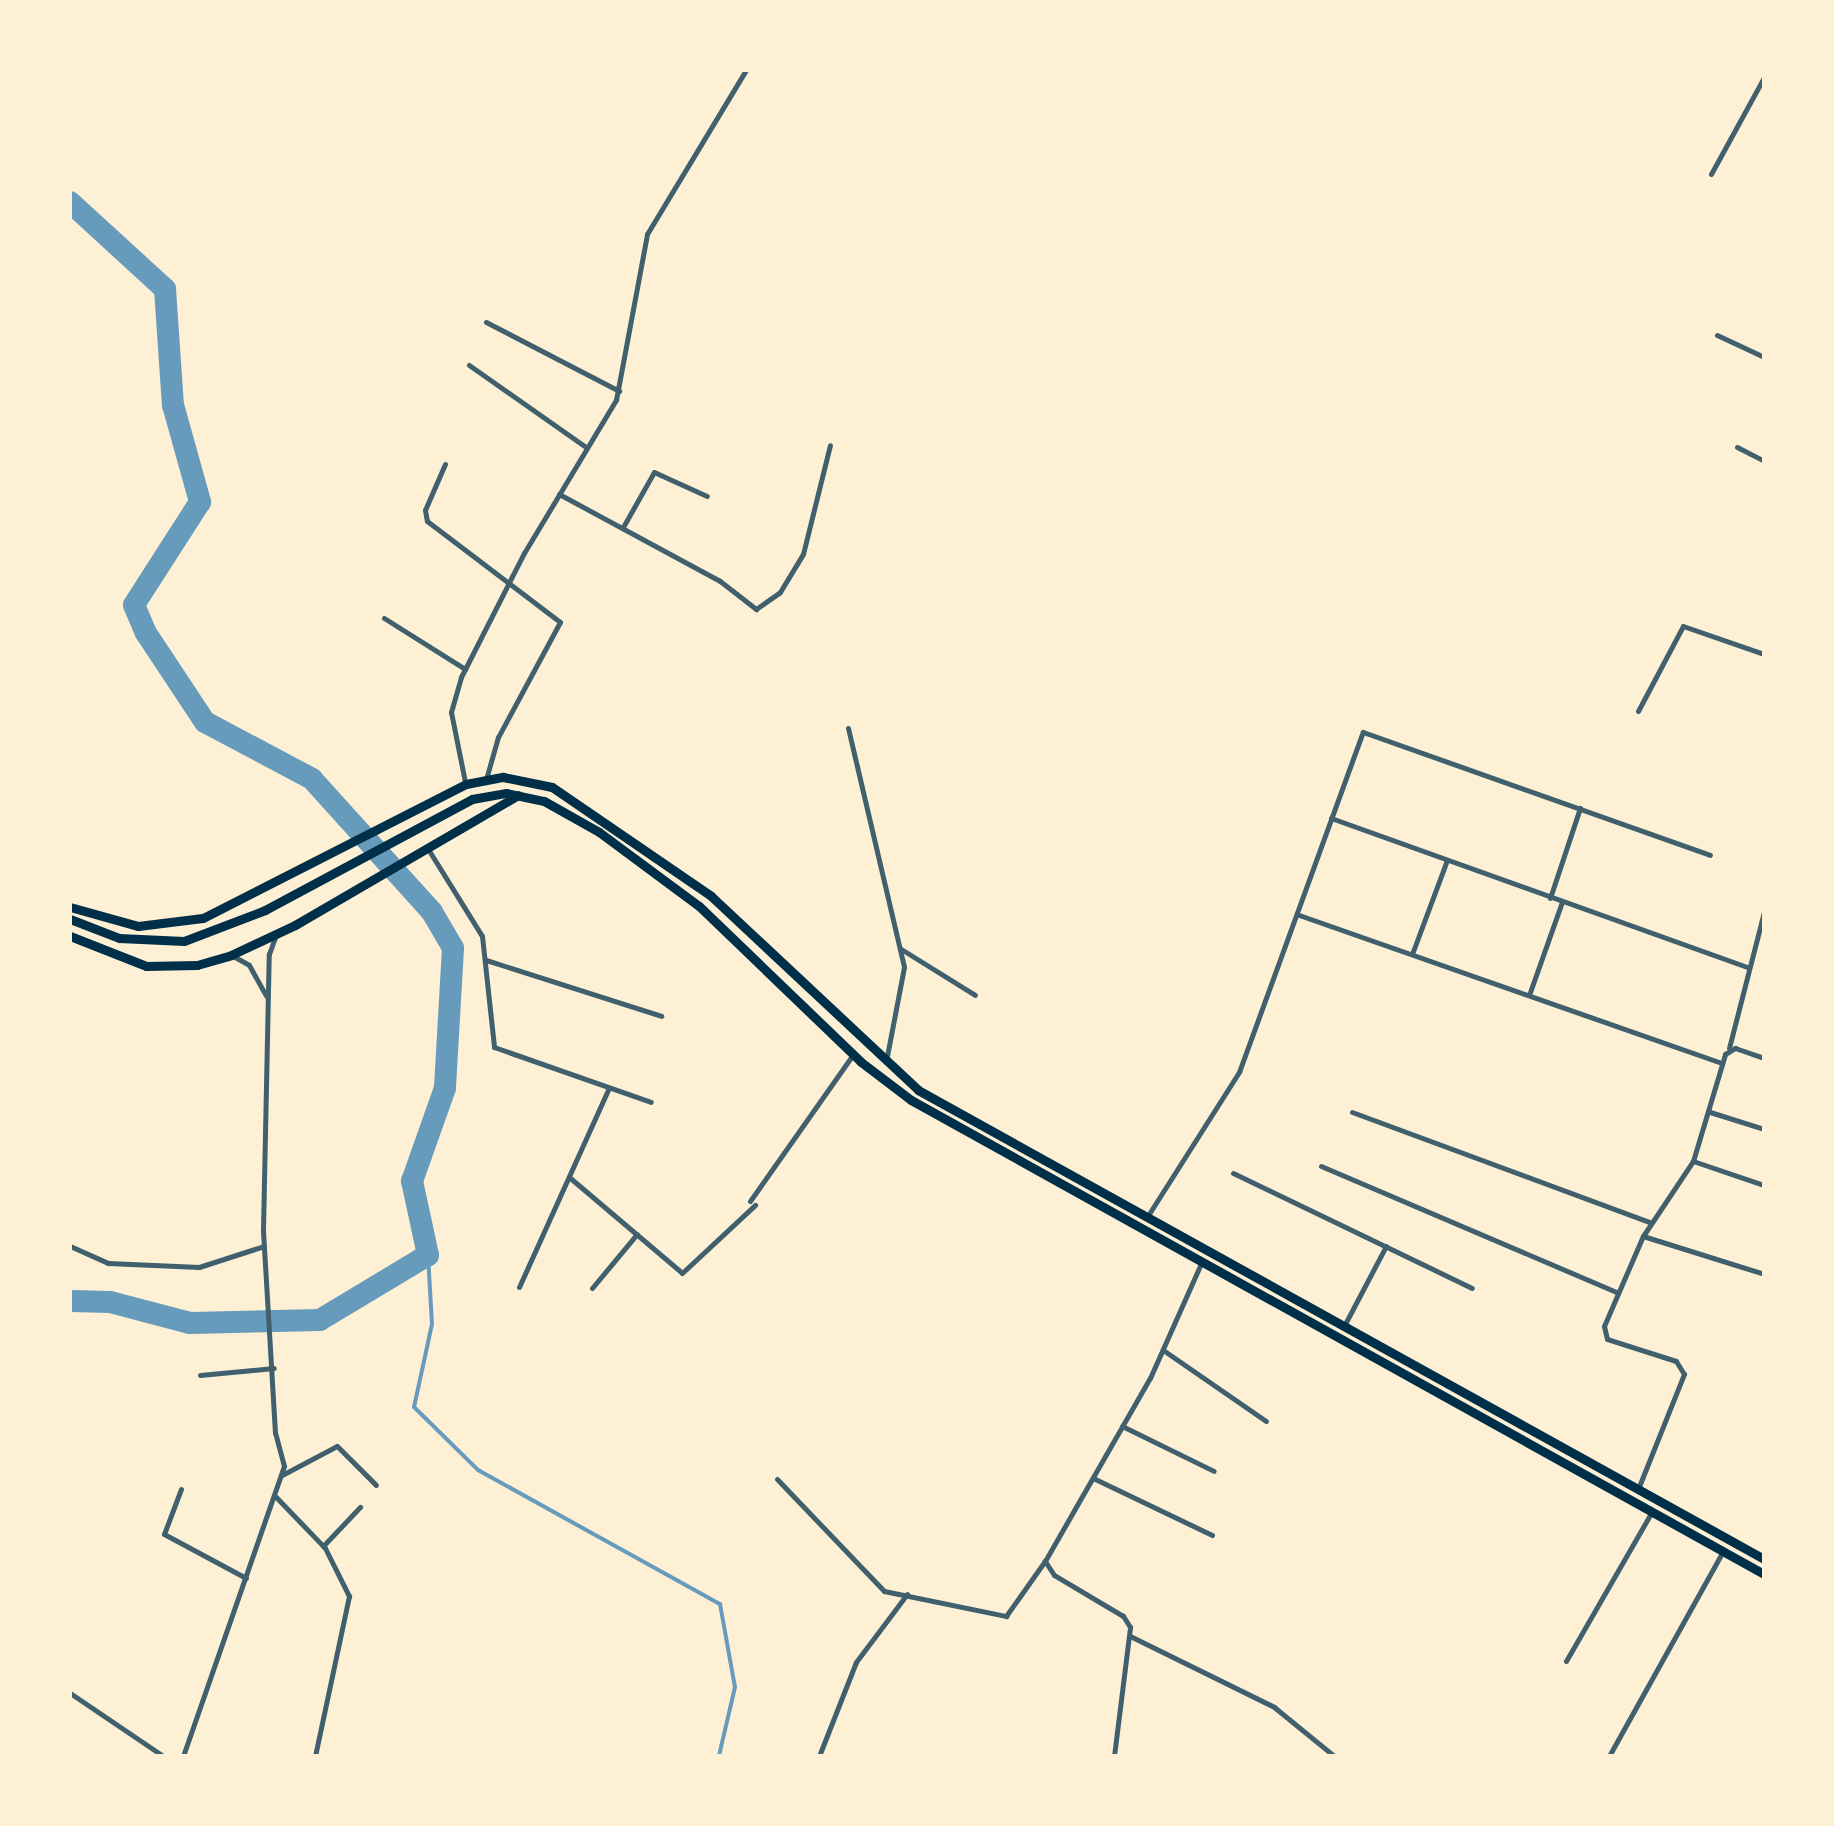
<!DOCTYPE html>
<html>
<head>
<meta charset="utf-8">
<style>
	body { margin:0 }
	#map { position:relative; width:1834px; height:1826px; overflow:hidden; background:#fdf0d5; font-family:"Zilla Slab",serif }
	div>[style] { position:absolute }
	.stream>* { height:4px; margin:-2px; padding:0 2px; transform-origin:2px; border-radius:2px; background:#669bbc }
	.river>* { height:22px; margin:-11px; padding:0 11px; transform-origin:11px; border-radius:11px; background:#669bbc }
	.minor>* { height:5px; margin:-2.5px; padding:0 2.5px; transform-origin:2.5px; border-radius:2.5px; background:#3f606c }
	.primary>* { height:9px; margin:-4.5px; padding:0 4.5px; transform-origin:4.5px; border-radius:4.5px; background:#003049 }
	span { translate:-50% -50%; white-space:nowrap; text-align:center; line-height:1.15; -webkit-text-stroke:8px #fdf0d5; paint-order:stroke }
	.frame { position:absolute; inset:0; border:72px solid #fdf0d5; pointer-events:none }
</style>
</head>
<body>
<div id="map">
	<div class="stream">
		<i style="left:428px;top:1255px;width:69px;rotate:86.7deg"></i>
		<i style="left:432px;top:1324px;width:85px;rotate:102.2deg"></i>
		<i style="left:414px;top:1407px;width:90px;rotate:44.5deg"></i>
		<i style="left:478px;top:1470px;width:277px;rotate:29deg"></i>
		<i style="left:720px;top:1604px;width:84px;rotate:79.8deg"></i>
		<i style="left:735px;top:1687px;width:71px;rotate:103.1deg"></i>
	</div>
	<div class="river">
		<i style="left:70px;top:202px;width:129px;rotate:42.5deg"></i>
		<i style="left:165px;top:289px;width:116px;rotate:86.1deg"></i>
		<i style="left:173px;top:405px;width:101px;rotate:74.4deg"></i>
		<i style="left:200px;top:502px;width:122px;rotate:122.7deg"></i>
		<i style="left:134px;top:605px;width:30px;rotate:67deg"></i>
		<i style="left:146px;top:633px;width:107px;rotate:56.5deg"></i>
		<i style="left:205px;top:722px;width:121px;rotate:28deg"></i>
		<i style="left:312px;top:779px;width:179px;rotate:47.9deg"></i>
		<i style="left:432px;top:912px;width:42px;rotate:59.7deg"></i>
		<i style="left:453px;top:948px;width:140px;rotate:93.3deg"></i>
		<i style="left:445px;top:1088px;width:99px;rotate:109.5deg"></i>
		<i style="left:412px;top:1181px;width:76px;rotate:77.8deg"></i>
		<i style="left:428px;top:1255px;width:126px;rotate:149deg"></i>
		<i style="left:320px;top:1320px;width:130px;rotate:178.7deg"></i>
		<i style="left:190px;top:1323px;width:83px;rotate:-165.3deg"></i>
		<i style="left:110px;top:1302px;width:40px;rotate:-178.6deg"></i>
	</div>
	<div class="minor">
		<i style="left:1711px;top:174px;width:111px;rotate:-61.3deg"></i>
		<i style="left:486px;top:322px;width:150px;rotate:27.4deg"></i>
		<i style="left:1717px;top:335px;width:52px;rotate:25.1deg"></i>
		<i style="left:469px;top:365px;width:144px;rotate:35.1deg"></i>
		<i style="left:1737px;top:447px;width:30px;rotate:27deg"></i>
		<i style="left:445px;top:464px;width:50px;rotate:113.5deg"></i>
		<i style="left:425px;top:510px;width:11px;rotate:80deg"></i>
		<i style="left:427px;top:521px;width:167px;rotate:37.2deg"></i>
		<i style="left:560px;top:622px;width:131px;rotate:118.3deg"></i>
		<i style="left:498px;top:737px;width:44px;rotate:105.9deg"></i>
		<i style="left:559px;top:494px;width:183px;rotate:28.4deg"></i>
		<i style="left:720px;top:581px;width:46px;rotate:37.9deg"></i>
		<i style="left:756px;top:609px;width:29px;rotate:-35deg"></i>
		<i style="left:780px;top:592px;width:44px;rotate:-58.8deg"></i>
		<i style="left:803px;top:554px;width:112px;rotate:-76.1deg"></i>
		<i style="left:623px;top:527px;width:63px;rotate:-60.6deg"></i>
		<i style="left:654px;top:472px;width:58px;rotate:24.4deg"></i>
		<i style="left:384px;top:618px;width:96px;rotate:32.2deg"></i>
		<i style="left:1638px;top:711px;width:96px;rotate:-62.1deg"></i>
		<i style="left:1683px;top:626px;width:86px;rotate:19.1deg"></i>
		<i style="left:848px;top:728px;width:245px;rotate:76.8deg"></i>
		<i style="left:904px;top:967px;width:96px;rotate:100.8deg"></i>
		<i style="left:465px;top:782px;width:71px;rotate:-101.3deg"></i>
		<i style="left:451px;top:712px;width:36px;rotate:-74deg"></i>
		<i style="left:461px;top:677px;width:139px;rotate:-63.1deg"></i>
		<i style="left:524px;top:553px;width:179px;rotate:-59deg"></i>
		<i style="left:616px;top:400px;width:169px;rotate:-79.4deg"></i>
		<i style="left:647px;top:234px;width:192px;rotate:-58.9deg"></i>
		<i style="left:1331px;top:818px;width:442px;rotate:19.7deg"></i>
		<i style="left:428px;top:849px;width:102px;rotate:58.2deg"></i>
		<i style="left:482px;top:936px;width:112px;rotate:83.8deg"></i>
		<i style="left:494px;top:1047px;width:166px;rotate:19.3deg"></i>
		<i style="left:1550px;top:898px;width:95px;rotate:-71.6deg"></i>
		<i style="left:1299px;top:915px;width:447px;rotate:19.3deg"></i>
		<i style="left:901px;top:949px;width:87px;rotate:31.9deg"></i>
		<i style="left:1412px;top:954px;width:100px;rotate:-69.6deg"></i>
		<i style="left:233px;top:956px;width:18px;rotate:29deg"></i>
		<i style="left:249px;top:965px;width:35px;rotate:61deg"></i>
		<i style="left:486px;top:960px;width:184px;rotate:17.7deg"></i>
		<i style="left:1529px;top:995px;width:99px;rotate:-70.5deg"></i>
		<i style="left:1729px;top:1048px;width:140px;rotate:-75.6deg"></i>
		<i style="left:1352px;top:1112px;width:318px;rotate:20.3deg"></i>
		<i style="left:1710px;top:1112px;width:57px;rotate:17.5deg"></i>
		<i style="left:1693px;top:1161px;width:75px;rotate:18.7deg"></i>
		<i style="left:1321px;top:1166px;width:321px;rotate:23.1deg"></i>
		<i style="left:1233px;top:1173px;width:265px;rotate:25.7deg"></i>
		<i style="left:569px;top:1177px;width:148px;rotate:40.3deg"></i>
		<i style="left:682px;top:1273px;width:100px;rotate:-43deg"></i>
		<i style="left:750px;top:1201px;width:177px;rotate:-54.9deg"></i>
		<i style="left:1147px;top:1217px;width:172px;rotate:-57.6deg"></i>
		<i style="left:1239px;top:1072px;width:362px;rotate:-70deg"></i>
		<i style="left:1363px;top:732px;width:368px;rotate:19.5deg"></i>
		<i style="left:1643px;top:1236px;width:127px;rotate:17.4deg"></i>
		<i style="left:70px;top:1246px;width:42px;rotate:24.1deg"></i>
		<i style="left:108px;top:1263px;width:91px;rotate:2.5deg"></i>
		<i style="left:199px;top:1267px;width:68px;rotate:-17.9deg"></i>
		<i style="left:519px;top:1287px;width:218px;rotate:-65.7deg"></i>
		<i style="left:592px;top:1288px;width:70px;rotate:-50.2deg"></i>
		<i style="left:1345px;top:1324px;width:88px;rotate:-62.3deg"></i>
		<i style="left:1163px;top:1350px;width:125px;rotate:34.6deg"></i>
		<i style="left:200px;top:1375px;width:74px;rotate:-5.4deg"></i>
		<i style="left:1122px;top:1426px;width:102px;rotate:26.1deg"></i>
		<i style="left:282px;top:1475px;width:62px;rotate:-27.8deg"></i>
		<i style="left:337px;top:1446px;width:55px;rotate:45deg"></i>
		<i style="left:1093px;top:1478px;width:132px;rotate:25.6deg"></i>
		<i style="left:777px;top:1479px;width:155px;rotate:46.3deg"></i>
		<i style="left:884px;top:1591px;width:125px;rotate:11.6deg"></i>
		<i style="left:1006px;top:1616px;width:67px;rotate:-54.7deg"></i>
		<i style="left:181px;top:1489px;width:48px;rotate:110.7deg"></i>
		<i style="left:164px;top:1534px;width:93px;rotate:28.2deg"></i>
		<i style="left:1638px;top:1489px;width:124px;rotate:-68.2deg"></i>
		<i style="left:1684px;top:1374px;width:15px;rotate:-122deg"></i>
		<i style="left:1676px;top:1361px;width:72px;rotate:-162.3deg"></i>
		<i style="left:1607px;top:1339px;width:13px;rotate:-103deg"></i>
		<i style="left:1604px;top:1326px;width:98px;rotate:-66.6deg"></i>
		<i style="left:1643px;top:1236px;width:90px;rotate:-56.3deg"></i>
		<i style="left:1693px;top:1161px;width:112px;rotate:-73.3deg"></i>
		<i style="left:1725px;top:1054px;width:12px;rotate:-31deg"></i>
		<i style="left:1735px;top:1048px;width:31px;rotate:19deg"></i>
		<i style="left:275px;top:1496px;width:72px;rotate:46.1deg"></i>
		<i style="left:325px;top:1548px;width:54px;rotate:63.4deg"></i>
		<i style="left:349px;top:1596px;width:164px;rotate:102deg"></i>
		<i style="left:323px;top:1546px;width:54px;rotate:-46.5deg"></i>
		<i style="left:1130px;top:1636px;width:161px;rotate:26.2deg"></i>
		<i style="left:1274px;top:1707px;width:77px;rotate:39.2deg"></i>
		<i style="left:1566px;top:1661px;width:171px;rotate:-60.1deg"></i>
		<i style="left:70px;top:1693px;width:112px;rotate:34.1deg"></i>
		<i style="left:183px;top:1756px;width:307px;rotate:-70.8deg"></i>
		<i style="left:284px;top:1466px;width:34px;rotate:-105deg"></i>
		<i style="left:275px;top:1433px;width:204px;rotate:-93.4deg"></i>
		<i style="left:263px;top:1229px;width:275px;rotate:-88.8deg"></i>
		<i style="left:269px;top:954px;width:20px;rotate:-70deg"></i>
		<i style="left:819px;top:1756px;width:101px;rotate:-68.5deg"></i>
		<i style="left:856px;top:1662px;width:85px;rotate:-53.1deg"></i>
		<i style="left:1114px;top:1756px;width:130px;rotate:-82.9deg"></i>
		<i style="left:1130px;top:1627px;width:13px;rotate:-122deg"></i>
		<i style="left:1123px;top:1616px;width:80px;rotate:-149.3deg"></i>
		<i style="left:1054px;top:1575px;width:17px;rotate:-123deg"></i>
		<i style="left:1045px;top:1561px;width:211px;rotate:-60.2deg"></i>
		<i style="left:1150px;top:1378px;width:128px;rotate:-66deg"></i>
		<i style="left:1609px;top:1756px;width:232px;rotate:-60.9deg"></i>
	</div>
	<div class="primary">
		<i style="left:70px;top:907px;width:71px;rotate:15.6deg"></i>
		<i style="left:138px;top:926px;width:65px;rotate:-7deg"></i>
		<i style="left:203px;top:918px;width:295px;rotate:-27deg"></i>
		<i style="left:466px;top:784px;width:38px;rotate:-11deg"></i>
		<i style="left:503px;top:777px;width:50px;rotate:11.5deg"></i>
		<i style="left:552px;top:787px;width:193px;rotate:34.4deg"></i>
		<i style="left:711px;top:896px;width:284px;rotate:43.1deg"></i>
		<i style="left:918px;top:1090px;width:967px;rotate:29deg"></i>
		<i style="left:70px;top:919px;width:53px;rotate:21.2deg"></i>
		<i style="left:119px;top:938px;width:65px;rotate:2.6deg"></i>
		<i style="left:184px;top:941px;width:87px;rotate:-20.9deg"></i>
		<i style="left:265px;top:910px;width:235px;rotate:-28.2deg"></i>
		<i style="left:472px;top:799px;width:35px;rotate:-10deg"></i>
		<i style="left:506px;top:793px;width:39px;rotate:12deg"></i>
		<i style="left:544px;top:801px;width:63px;rotate:29.4deg"></i>
		<i style="left:599px;top:832px;width:124px;rotate:36.5deg"></i>
		<i style="left:699px;top:906px;width:225px;rotate:43.9deg"></i>
		<i style="left:861px;top:1062px;width:63px;rotate:37.2deg"></i>
		<i style="left:911px;top:1100px;width:976px;rotate:29.06deg"></i>
		<i style="left:70px;top:936px;width:82px;rotate:21.5deg"></i>
		<i style="left:146px;top:966px;width:51px;rotate:-1.1deg"></i>
		<i style="left:197px;top:965px;width:35px;rotate:-16deg"></i>
		<i style="left:231px;top:955px;width:71px;rotate:-25.1deg"></i>
		<i style="left:295px;top:925px;width:258px;rotate:-30.2deg"></i>
	</div>
	<div class="frame"></div>
</div>
</body>
</html>
